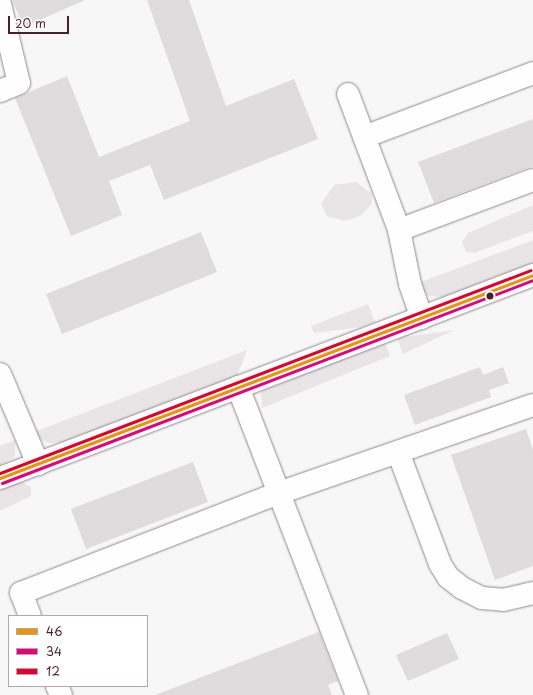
<!DOCTYPE html>
<html>
<head>
<meta charset="utf-8">
<style>
	body { margin:0 }
	#map { position:relative; width:533px; height:695px; overflow:hidden; background:#f7f7f7; font-family:"Playpen Sans",sans-serif }
	div>[style] { position:absolute }
	.green>* { inset:0; background:#e9e5e6 }
	.building>* { inset:0; background:#dedcdc }
	.roads { filter:drop-shadow(0 0 1px #90888a) drop-shadow(0 0 1px #90888a) }
	.minor>* { height:22px; margin:-11px; padding:0 11px; transform-origin:11px; border-radius:11px; background:#fefefe }
	.major>* { height:22px; margin:-11px; padding:0 11px; transform-origin:11px; border-radius:11px; background:#fefefe }
	.bus-1>* { height:3px; margin:-1.5px; padding:0 1.5px; transform-origin:1.5px; border-radius:1.5px; background:#e69804 }
	.bus-2>* { height:3px; margin:-1.5px; padding:0 1.5px; transform-origin:1.5px; border-radius:1.5px; background:#e5007d }
	.bus-3>* { height:3px; margin:-1.5px; padding:0 1.5px; transform-origin:1.5px; border-radius:1.5px; background:#e4002b }
	.dots>* { width:11px; height:11px; translate:-50% -50%; box-sizing:border-box; border:2px solid #fff; border-radius:50% }
	span { translate:-50% -50%; white-space:nowrap; text-align:center; line-height:1.15; -webkit-text-stroke:3.5px #fff; paint-order:stroke }
	.legend { position:absolute; left:8px; top:615px; width:140px; height:72px; box-sizing:border-box; background:#fff; border:1px solid #b7a5aa; margin:0; padding:5px 7px; list-style:none; font-size:12px; color:#4a1f2b }
	.legend li { display:flex; align-items:center; gap:8px; height:20px }
	.legend b { width:20px; border:1px solid #b7a5aa }
	.scale { position:absolute; left:8px; top:16px; width:61px; height:18px; box-sizing:border-box; border:2px solid #4a1f2b; border-top:0; padding-left:5px; font-size:12px; line-height:14px; white-space:nowrap; color:#4a1f2b; -webkit-text-stroke:3px #fff; paint-order:stroke }
</style>
</head>
<body>
<div id="map">
	<div class="green">
		<i style="clip-path:polygon(356px 182px,372px 194px,372px 204px,360px 216px,345px 221px,327px 216px,321px 204px,334px 185px)"></i>
		<i style="clip-path:polygon(533px 205px,533px 231px,474px 253px,466px 252px,462px 242px,468px 233px)"></i>
		<i style="clip-path:polygon(533px 240px,533px 263px,444px 297px,428px 296px,420px 288px,421px 282px)"></i>
		<i style="clip-path:polygon(368px 304px,375px 322px,361px 327px,314px 333px,311px 326px)"></i>
		<i style="clip-path:polygon(454px 330px,403px 354px,397px 338px)"></i>
		<i style="clip-path:polygon(384px 341px,390px 356px,262px 408px,261px 391px)"></i>
		<i style="clip-path:polygon(247px 350px,237px 376px,64px 442px,48px 443px,38px 438px,34px 432px)"></i>
		<i style="clip-path:polygon(15px 440px,15px 456px,0 466px,0 446px)"></i>
		<i style="clip-path:polygon(20px 481px,31px 487px,31px 496px,0 511px,0 489px)"></i>
	</div>
	<div class="building">
		<i style="clip-path:polygon(12px 0,85px 0,24px 27px)"></i>
		<i style="clip-path:polygon(147px 0,189px 0,226px 106px,294px 79px,318px 139px,164px 200px,150px 165px,109px 181px,122px 215px,71px 236px,15px 98px,67px 76px,99px 157px,190px 121px)"></i>
		<i style="clip-path:polygon(533px 119px,533px 166px,434px 203px,418px 162px)"></i>
		<i style="clip-path:polygon(201px 232px,217px 272px,62px 334px,46px 294px)"></i>
		<i style="clip-path:polygon(480px 367px,483px 375px,503px 367px,509px 383px,489px 390px,491px 397px,415px 425px,404px 395px)"></i>
		<i style="clip-path:polygon(526px 429px,533px 450px,533px 566px,495px 580px,451px 455px)"></i>
		<i style="clip-path:polygon(193px 462px,208px 502px,86px 549px,71px 509px)"></i>
		<i style="clip-path:polygon(319px 632px,338px 681px,328px 685px,332px 695px,155px 695px)"></i>
		<i style="clip-path:polygon(447px 633px,459px 659px,408px 681px,396px 655px)"></i>
	</div>
	<div class="roads">
		<div class="minor">
			<i style="left:0;top:4px;width:81px;rotate:76.5deg"></i>
			<i style="left:19px;top:83px;width:21px;rotate:157deg"></i>
			<i style="left:348px;top:94px;width:145px;rotate:69.4deg"></i>
			<i style="left:399px;top:230px;width:55px;rotate:78.5deg"></i>
			<i style="left:410px;top:284px;width:36px;rotate:71deg"></i>
			<i style="left:364px;top:137px;width:181px;rotate:-20.7deg"></i>
			<i style="left:399px;top:230px;width:143px;rotate:-20.5deg"></i>
			<i style="left:0;top:374px;width:98px;rotate:67.1deg"></i>
			<i style="left:238px;top:387px;width:330px;rotate:68.9deg"></i>
			<i style="left:398px;top:452px;width:120px;rotate:69.4deg"></i>
			<i style="left:440px;top:564px;width:15px;rotate:58deg"></i>
			<i style="left:448px;top:577px;width:18px;rotate:38deg"></i>
			<i style="left:462px;top:588px;width:22px;rotate:27deg"></i>
			<i style="left:482px;top:598px;width:21px;rotate:5deg"></i>
			<i style="left:503px;top:600px;width:31px;rotate:-13deg"></i>
			<i style="left:30px;top:616px;width:25px;rotate:-111deg"></i>
			<i style="left:21px;top:593px;width:277px;rotate:-21.2deg"></i>
			<i style="left:279px;top:493px;width:269px;rotate:-19.1deg"></i>
			<i style="left:57px;top:686px;width:10px;rotate:66deg"></i>
		</div>
		<div class="major">
			<i style="left:0;top:478px;width:570px;rotate:-20.85deg"></i>
		</div>
	</div>
	<div class="bus-1">
		<i style="left:0;top:478px;width:570px;rotate:-20.85deg"></i>
	</div>
	<div class="bus-2">
		<i style="left:2px;top:483px;width:568px;rotate:-20.92deg"></i>
	</div>
	<div class="bus-3">
		<i style="left:0;top:473px;width:568px;rotate:-20.92deg"></i>
	</div>
	<div class="dots">
		<i style="left:490px;top:296px;background:#4a1f2b"></i>
	</div>
	<ul class="legend">
	<li><b style="height:5px;background:#e69804"></b>46</li>
	<li><b style="height:5px;background:#e5007d"></b>34</li>
	<li><b style="height:5px;background:#e4002b"></b>12</li>
	</ul>
	<div class="scale">20 m</div>
</div>
</body>
</html>
